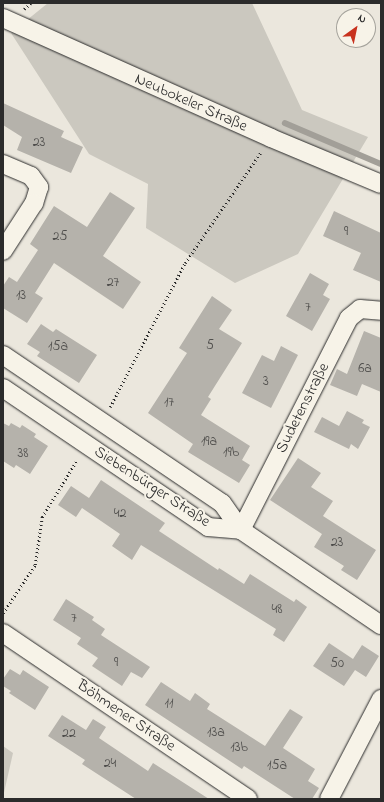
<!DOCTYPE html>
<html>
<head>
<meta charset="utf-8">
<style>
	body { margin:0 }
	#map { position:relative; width:384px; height:802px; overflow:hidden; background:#ebe7dd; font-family:"Indie Flower",sans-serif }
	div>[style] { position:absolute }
	.green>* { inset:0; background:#cbc8bf }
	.stream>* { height:5.5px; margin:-2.75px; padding:0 2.75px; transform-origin:2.75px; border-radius:2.75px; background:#a29f98 }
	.building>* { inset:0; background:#b5b2ab }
	.path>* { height:2.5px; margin-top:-1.25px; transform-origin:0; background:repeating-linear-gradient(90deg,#2b2b2b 0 1px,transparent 0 4px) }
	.roads { filter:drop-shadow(0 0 1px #2b2b2b) drop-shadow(0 0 1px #2b2b2b) }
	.street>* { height:18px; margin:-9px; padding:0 9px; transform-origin:9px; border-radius:9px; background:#f7f3e8 }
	span { translate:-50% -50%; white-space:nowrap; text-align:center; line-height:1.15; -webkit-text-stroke:4px #f7f3e8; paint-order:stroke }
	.number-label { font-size:14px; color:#4e4d4b }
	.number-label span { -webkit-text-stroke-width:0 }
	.street-label { font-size:16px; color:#2b2b2b }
	.frame { position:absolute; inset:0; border:4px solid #2b2b2b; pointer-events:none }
	.north { position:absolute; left:336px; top:8px; width:40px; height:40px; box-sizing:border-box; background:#f7f3e8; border:1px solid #a5a39c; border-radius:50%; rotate:33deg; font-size:11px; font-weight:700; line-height:16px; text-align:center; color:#2b2b2b }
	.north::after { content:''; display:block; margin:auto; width:14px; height:18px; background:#c8321e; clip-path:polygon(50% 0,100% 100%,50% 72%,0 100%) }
</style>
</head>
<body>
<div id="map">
	<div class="green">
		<i style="clip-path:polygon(48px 3px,252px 3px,302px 110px,368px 137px,298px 254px,235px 283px,146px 228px,148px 184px,89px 154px,11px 33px)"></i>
		<i style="clip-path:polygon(3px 746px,13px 753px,3px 797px)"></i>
	</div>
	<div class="stream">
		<i style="left:285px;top:123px;width:104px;rotate:23.1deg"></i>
	</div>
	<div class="building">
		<i style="clip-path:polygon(3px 103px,64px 131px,61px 137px,83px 147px,71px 173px,17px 150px,22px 137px,3px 125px)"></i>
		<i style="clip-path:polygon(110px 192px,135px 208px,103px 256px,141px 282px,123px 309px,54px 263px,35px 293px,43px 298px,27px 323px,3px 308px,3px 286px,9px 277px,17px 282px,38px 250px,30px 244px,54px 206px,87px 227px)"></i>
		<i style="clip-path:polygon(334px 211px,381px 233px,381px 282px,353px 270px,361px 253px,323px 236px)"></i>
		<i style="clip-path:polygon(310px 273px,329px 284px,323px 295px,330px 299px,312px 331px,286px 316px)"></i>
		<i style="clip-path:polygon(212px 296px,232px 310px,219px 329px,242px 343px,208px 397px,211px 399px,201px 415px,250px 446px,242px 460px,250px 465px,239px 483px,188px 452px,193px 444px,148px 413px,187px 353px,179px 348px)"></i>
		<i style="clip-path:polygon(41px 324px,53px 332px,56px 329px,97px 355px,79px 383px,37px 356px,40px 352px,27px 344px)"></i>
		<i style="clip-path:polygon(364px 331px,381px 338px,381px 392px,362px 384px,357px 396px,330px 385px,337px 369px,347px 374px)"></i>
		<i style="clip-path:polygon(281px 346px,298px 355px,271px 408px,242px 393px,262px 355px,274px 361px)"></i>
		<i style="clip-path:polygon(347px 411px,364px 420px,362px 423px,370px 427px,358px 449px,351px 444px,349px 449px,314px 432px,322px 417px,339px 426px)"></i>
		<i style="clip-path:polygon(3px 423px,9px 426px,11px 423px,20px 428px,22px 425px,36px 434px,34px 437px,48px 446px,30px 474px,16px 465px,14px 468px,3px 461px)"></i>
		<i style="clip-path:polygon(298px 458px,321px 473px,311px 487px,333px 501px,323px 516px,376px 550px,357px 580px,341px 570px,344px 566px,314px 547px,322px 534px,270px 500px)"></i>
		<i style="clip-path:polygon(101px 480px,165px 523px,159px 531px,218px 570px,219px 568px,244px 584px,250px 574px,294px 602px,296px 599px,307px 607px,284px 642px,273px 635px,276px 629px,141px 545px,132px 560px,112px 546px,120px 534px,82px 508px,76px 517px,58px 505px,71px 486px,89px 498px)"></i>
		<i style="clip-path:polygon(66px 599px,94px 617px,92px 620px,105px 629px,101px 635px,150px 667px,142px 678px,131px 672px,122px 686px,92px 666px,98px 658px,77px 644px,81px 638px,53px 620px)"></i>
		<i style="clip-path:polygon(329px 643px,353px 659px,362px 645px,379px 656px,366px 677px,355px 670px,344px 686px,313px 666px)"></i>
		<i style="clip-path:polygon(10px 669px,20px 675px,23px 670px,49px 687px,35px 710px,9px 693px,11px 691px,3px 686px,3px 679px)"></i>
		<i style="clip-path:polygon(161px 682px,190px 701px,195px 693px,210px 704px,207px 709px,265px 746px,290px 709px,303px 717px,283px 748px,315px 769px,308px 781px,319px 788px,312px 799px,295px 799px,244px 766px,242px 769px,145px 705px)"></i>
		<i style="clip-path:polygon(62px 715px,86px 730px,93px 719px,106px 727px,99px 738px,148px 771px,153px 763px,209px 799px,136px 799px,82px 764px,85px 760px,48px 736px)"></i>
	</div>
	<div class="path">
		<i style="left:24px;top:9px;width:9px;rotate:-41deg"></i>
		<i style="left:110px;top:407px;width:162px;rotate:-62.5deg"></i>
		<i style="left:185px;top:263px;width:135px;rotate:-55.6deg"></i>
		<i style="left:3px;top:613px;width:58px;rotate:-56.3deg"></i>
		<i style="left:35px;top:565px;width:49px;rotate:-81.7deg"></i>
		<i style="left:42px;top:517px;width:67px;rotate:-58.4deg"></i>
	</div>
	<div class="roads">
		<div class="street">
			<i style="left:3px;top:18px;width:294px;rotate:24.1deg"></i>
			<i style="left:271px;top:138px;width:119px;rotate:22.7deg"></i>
			<i style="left:3px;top:164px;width:30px;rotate:23deg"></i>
			<i style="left:31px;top:176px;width:14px;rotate:54deg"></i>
			<i style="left:39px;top:187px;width:17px;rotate:107deg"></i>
			<i style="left:34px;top:203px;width:57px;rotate:122.9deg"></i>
			<i style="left:3px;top:355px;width:264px;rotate:34.1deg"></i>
			<i style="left:222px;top:503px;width:33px;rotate:55deg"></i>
			<i style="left:241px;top:530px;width:169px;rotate:34.2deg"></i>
			<i style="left:3px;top:388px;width:248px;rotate:34.1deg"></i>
			<i style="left:208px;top:527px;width:33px;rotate:5deg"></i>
			<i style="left:241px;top:530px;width:238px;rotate:-63deg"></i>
			<i style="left:349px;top:318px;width:14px;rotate:-39deg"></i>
			<i style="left:360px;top:309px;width:21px;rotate:5deg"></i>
			<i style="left:3px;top:633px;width:296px;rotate:34.1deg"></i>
			<i style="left:329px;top:799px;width:113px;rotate:-62.5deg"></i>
		</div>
	</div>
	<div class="number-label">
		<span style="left:39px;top:143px">23</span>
		<span style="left:346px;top:232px">9</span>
		<span style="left:60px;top:237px">25</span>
		<span style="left:113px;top:283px">27</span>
		<span style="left:21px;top:296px">13</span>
		<span style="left:308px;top:308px">7</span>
		<span style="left:210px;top:346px">5</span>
		<span style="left:58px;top:347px">15a</span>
		<span style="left:365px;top:369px">6a</span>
		<span style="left:266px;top:382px">3</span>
		<span style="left:169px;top:403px">17</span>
		<span style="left:209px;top:442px">19a</span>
		<span style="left:231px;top:453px">19b</span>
		<span style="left:23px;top:454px">38</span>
		<span style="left:120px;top:514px">42</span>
		<span style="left:337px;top:543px">23</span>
		<span style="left:277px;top:610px">48</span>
		<span style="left:74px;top:619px">7</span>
		<span style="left:116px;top:663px">9</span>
		<span style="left:337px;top:664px">50</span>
		<span style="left:169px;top:704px">11</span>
		<span style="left:216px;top:733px">13a</span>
		<span style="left:69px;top:734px">22</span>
		<span style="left:239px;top:748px">13b</span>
		<span style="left:110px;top:764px">24</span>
		<span style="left:277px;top:766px">15a</span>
	</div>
	<div class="street-label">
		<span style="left:191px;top:103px;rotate:24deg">Neubokeler Straße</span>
		<span style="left:303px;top:408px;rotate:-63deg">Sudetenstraße</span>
		<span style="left:152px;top:487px;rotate:33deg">Siebenbürger Straße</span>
		<span style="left:126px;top:716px;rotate:34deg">Böhmener Straße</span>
	</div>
	<div class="frame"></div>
	<div class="north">N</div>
</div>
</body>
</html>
